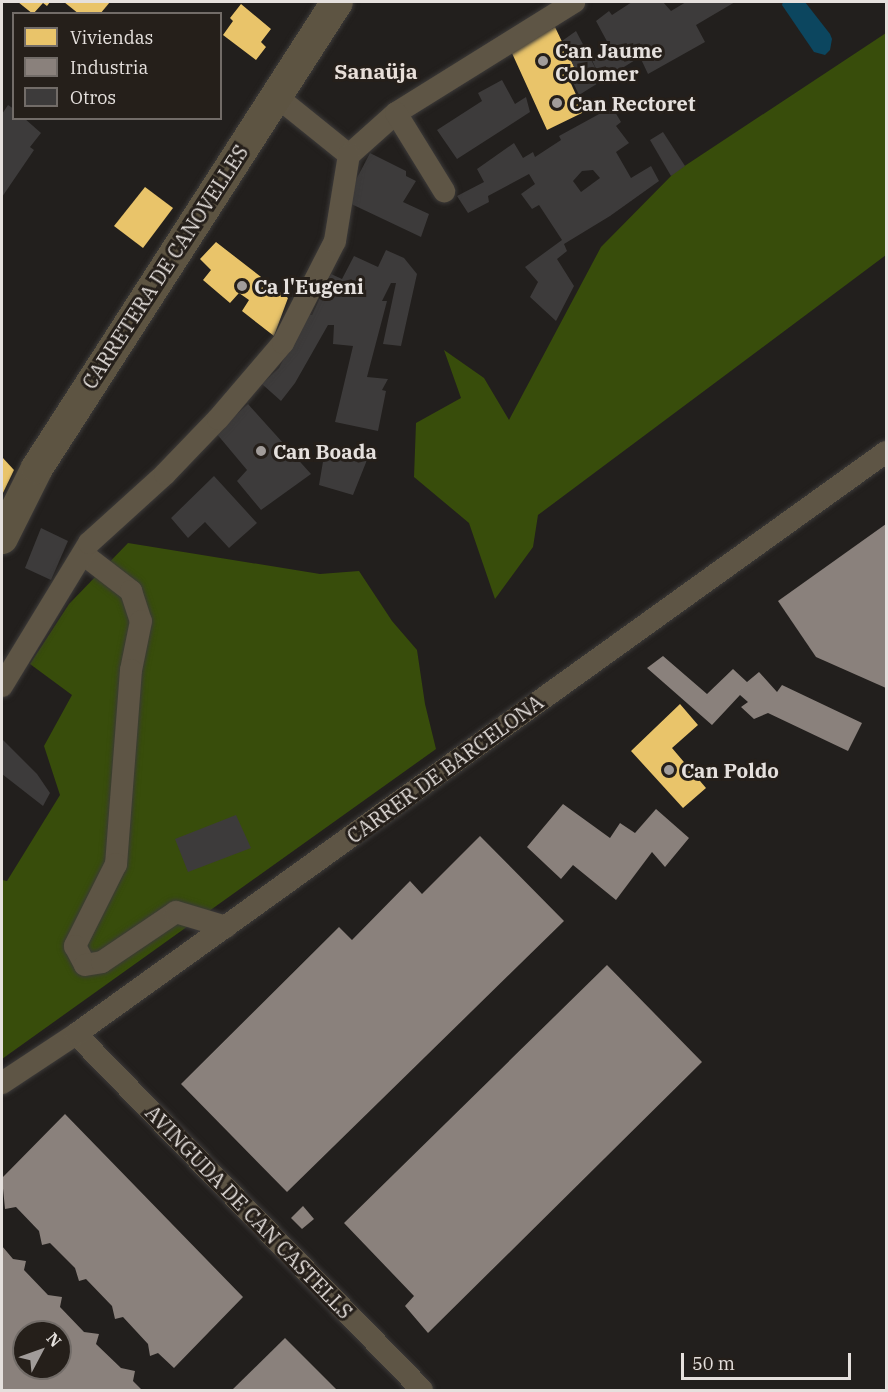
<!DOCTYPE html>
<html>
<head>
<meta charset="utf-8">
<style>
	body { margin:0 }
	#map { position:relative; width:888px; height:1392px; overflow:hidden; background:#221f1d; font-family:"IBM Plex Serif",serif }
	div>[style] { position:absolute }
	.forest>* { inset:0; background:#384d0b }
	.water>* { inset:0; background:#0c465f }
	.homes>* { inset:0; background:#e9c46a }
	.industry>* { inset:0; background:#8a817c }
	.building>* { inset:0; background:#3d3b3b }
	.roads { filter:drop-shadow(0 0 2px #3c3a39) drop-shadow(0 0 2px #3c3a39) }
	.street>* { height:22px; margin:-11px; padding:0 11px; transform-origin:11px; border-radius:11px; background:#5e5545 }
	.secondary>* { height:32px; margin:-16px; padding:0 16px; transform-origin:16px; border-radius:16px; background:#5d5442 }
	.dots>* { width:16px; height:16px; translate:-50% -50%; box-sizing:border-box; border:3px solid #251f1a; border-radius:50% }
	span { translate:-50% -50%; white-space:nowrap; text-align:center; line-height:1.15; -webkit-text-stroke:6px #251f1a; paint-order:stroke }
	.poi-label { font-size:20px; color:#e5e0dd; font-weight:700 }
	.left { translate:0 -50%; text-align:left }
	.street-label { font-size:20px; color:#e5e0dd }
	.neighbourhood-label { font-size:21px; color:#e8dfd9; font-weight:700 }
	.frame { position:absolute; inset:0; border:3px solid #e5e0dd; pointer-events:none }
	.legend { position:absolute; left:12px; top:12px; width:210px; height:108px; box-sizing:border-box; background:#251f1a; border:2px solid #726c68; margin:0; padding:8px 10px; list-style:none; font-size:18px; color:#e5e0dd }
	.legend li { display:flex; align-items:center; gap:12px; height:30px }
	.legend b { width:30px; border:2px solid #726c68 }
	.north { position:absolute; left:12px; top:1320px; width:60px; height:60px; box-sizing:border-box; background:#251f1a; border:2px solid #726c68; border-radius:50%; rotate:49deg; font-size:16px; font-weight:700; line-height:24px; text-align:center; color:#e5e0dd }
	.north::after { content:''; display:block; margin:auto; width:21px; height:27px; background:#a19c9a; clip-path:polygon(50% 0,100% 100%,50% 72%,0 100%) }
	.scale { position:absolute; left:681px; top:1353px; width:170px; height:27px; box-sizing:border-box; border:3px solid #e5e0dd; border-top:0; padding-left:8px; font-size:18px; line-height:21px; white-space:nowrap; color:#e5e0dd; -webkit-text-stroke:4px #251f1a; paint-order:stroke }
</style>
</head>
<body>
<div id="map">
	<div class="forest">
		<i style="clip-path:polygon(886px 33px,886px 255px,538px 515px,533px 547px,495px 599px,469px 523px,414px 477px,416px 423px,461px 398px,444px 350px,484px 378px,509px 420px,601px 247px,674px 173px)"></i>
		<i style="clip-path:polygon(128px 543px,320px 574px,359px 571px,392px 621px,417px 650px,425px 704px,436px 749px,2px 1059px,2px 880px,7px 881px,60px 795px,44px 746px,72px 695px,30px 664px,69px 604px)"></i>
	</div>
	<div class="water">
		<i style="clip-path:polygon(783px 2px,805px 2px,830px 34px,832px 39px,830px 50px,825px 55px,814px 52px,782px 5px)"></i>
	</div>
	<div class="homes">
		<i style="clip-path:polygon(18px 2px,50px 2px,47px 6px,43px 3px,33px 14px)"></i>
		<i style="clip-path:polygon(64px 2px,110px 2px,100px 14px,79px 14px)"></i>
		<i style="clip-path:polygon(241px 4px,271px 29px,261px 42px,266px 47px,256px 60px,223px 35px,233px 21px,230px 18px)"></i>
		<i style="clip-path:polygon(555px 27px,576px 71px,567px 75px,584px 112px,547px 130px,511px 51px)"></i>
		<i style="clip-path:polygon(145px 187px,173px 208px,143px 248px,114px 226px)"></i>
		<i style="clip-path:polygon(216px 242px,288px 298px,274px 336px,242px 311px,249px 300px,239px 293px,230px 303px,203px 280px,211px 270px,200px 259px)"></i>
		<i style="clip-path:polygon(2px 457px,14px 470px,2px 495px)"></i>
		<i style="clip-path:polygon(680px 704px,698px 725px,672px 748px,706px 788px,683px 808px,631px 751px)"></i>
	</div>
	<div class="industry">
		<i style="clip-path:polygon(886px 524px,886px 688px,816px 657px,778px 601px)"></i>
		<i style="clip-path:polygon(663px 656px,707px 694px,733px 669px,747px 682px,759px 672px,777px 692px,782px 685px,862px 723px,848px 751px,768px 713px,754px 719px,741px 707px,748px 702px,740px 695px,712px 725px,647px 668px)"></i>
		<i style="clip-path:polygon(563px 804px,610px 838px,620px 823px,635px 833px,656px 809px,689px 838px,665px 867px,652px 852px,616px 900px,573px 865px,561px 879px,527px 847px)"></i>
		<i style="clip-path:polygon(480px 836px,564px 921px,287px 1192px,181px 1084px,339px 927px,352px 940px,410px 881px,422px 894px)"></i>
		<i style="clip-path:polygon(607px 965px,702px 1062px,428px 1333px,405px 1306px,414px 1296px,344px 1223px)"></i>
		<i style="clip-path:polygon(65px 1114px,243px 1297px,174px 1368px,158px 1353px,150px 1356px,148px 1344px,123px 1317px,115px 1319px,112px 1306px,86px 1279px,79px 1281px,75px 1268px,50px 1243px,42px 1245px,39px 1231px,16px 1207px,5px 1209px,2px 1178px)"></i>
		<i style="clip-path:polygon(303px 1206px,314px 1219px,302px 1229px,291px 1218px)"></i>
		<i style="clip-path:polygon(evenodd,2px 1246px,13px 1259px,26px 1261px,24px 1270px,48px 1295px,62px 1297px,60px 1307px,84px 1332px,99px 1334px,96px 1344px,121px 1368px,135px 1371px,133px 1381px,142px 1390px,2px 1390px,2px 1246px,24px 1332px,60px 1332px,60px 1368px,24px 1368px,24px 1332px)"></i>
		<i style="clip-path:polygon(285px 1338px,337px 1390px,232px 1390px)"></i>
	</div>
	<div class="building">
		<i style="clip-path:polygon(632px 2px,663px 2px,671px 11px,686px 2px,735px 2px,696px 25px,705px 42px,648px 74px,640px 57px,579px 95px,569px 74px,576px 71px,562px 41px,576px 31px,598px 73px,591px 58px,610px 47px,596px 21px,609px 11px,612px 15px)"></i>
		<i style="clip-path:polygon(502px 80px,515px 104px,526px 97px,530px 112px,457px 159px,437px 130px,482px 101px,478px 93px)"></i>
		<i style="clip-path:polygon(8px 105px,14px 109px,14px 118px,24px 118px,41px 133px,30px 147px,34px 150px,2px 197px,2px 114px)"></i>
		<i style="clip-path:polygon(evenodd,612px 107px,621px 122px,616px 126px,629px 143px,616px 152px,631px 178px,651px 166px,659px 181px,610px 216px,564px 244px,567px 251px,557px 259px,574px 286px,556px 321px,530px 297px,538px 282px,525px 267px,562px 240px,539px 205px,532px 209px,521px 194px,535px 184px,529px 174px,488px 196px,489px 202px,468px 213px,457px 196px,484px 182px,477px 169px,514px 143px,523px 158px,533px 152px,535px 157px,561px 140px,559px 136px,612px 107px,593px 170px,600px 178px,581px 192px,573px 181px,582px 171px,593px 170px)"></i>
		<i style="clip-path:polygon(663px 132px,685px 166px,671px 176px,650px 140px)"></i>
		<i style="clip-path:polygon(370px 153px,406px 171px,406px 176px,416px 181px,403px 202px,429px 214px,421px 237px,345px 201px)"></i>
		<i style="clip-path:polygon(386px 250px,404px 258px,417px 274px,401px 346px,383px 344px,396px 283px,391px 283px,382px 301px,387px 301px,367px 377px,388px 379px,382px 390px,386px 391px,378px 431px,335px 422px,353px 346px,333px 344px,334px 325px,328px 325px,295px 383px,281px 401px,262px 384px,279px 368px,307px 314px,312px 315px,331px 274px,342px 279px,354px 256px,378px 267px)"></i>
		<i style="clip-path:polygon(248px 404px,311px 474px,261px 510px,237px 481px,247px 470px,216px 433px)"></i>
		<i style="clip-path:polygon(325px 450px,347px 455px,369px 455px,353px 495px,319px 485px)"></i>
		<i style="clip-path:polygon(214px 476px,257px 523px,229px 548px,205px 522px,188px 538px,171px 518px)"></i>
		<i style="clip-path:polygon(41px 528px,68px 541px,51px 580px,25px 568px)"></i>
		<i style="clip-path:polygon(2px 739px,37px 774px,50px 793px,43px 806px,2px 774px)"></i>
		<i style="clip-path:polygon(236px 815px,251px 848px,188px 872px,175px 839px)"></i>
	</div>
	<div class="roads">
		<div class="street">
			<i style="left:276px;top:96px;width:94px;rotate:38.9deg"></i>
			<i style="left:349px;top:155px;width:63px;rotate:-41.8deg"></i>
			<i style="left:396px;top:113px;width:210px;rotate:-31.9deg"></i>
			<i style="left:396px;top:113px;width:92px;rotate:58.4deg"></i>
			<i style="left:83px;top:554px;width:61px;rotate:37.6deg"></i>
			<i style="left:131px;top:591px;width:32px;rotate:72deg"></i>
			<i style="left:141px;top:621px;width:50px;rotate:101.5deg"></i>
			<i style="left:131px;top:670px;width:195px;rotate:94.4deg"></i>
			<i style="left:116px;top:864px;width:92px;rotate:116.6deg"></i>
			<i style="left:75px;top:946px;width:21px;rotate:62deg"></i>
			<i style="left:85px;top:965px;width:17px;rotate:-10deg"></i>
			<i style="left:102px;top:962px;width:89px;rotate:-34deg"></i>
			<i style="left:176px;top:912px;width:52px;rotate:16.7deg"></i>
			<i style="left:2px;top:686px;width:167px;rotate:-58.7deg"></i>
			<i style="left:89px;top:543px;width:103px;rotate:-42.2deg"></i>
			<i style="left:165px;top:474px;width:76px;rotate:-46.1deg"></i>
			<i style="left:218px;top:419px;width:100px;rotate:-49.5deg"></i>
			<i style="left:283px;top:343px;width:114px;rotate:-63deg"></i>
			<i style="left:335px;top:241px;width:87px;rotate:-80.8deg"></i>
			<i style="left:76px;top:1034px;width:496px;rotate:45.8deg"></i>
			<i style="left:2px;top:1083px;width:89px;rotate:-33.5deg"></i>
			<i style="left:76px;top:1034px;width:997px;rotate:-35.7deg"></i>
		</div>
		<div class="secondary">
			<i style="left:2px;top:538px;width:78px;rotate:-63.4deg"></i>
			<i style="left:37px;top:468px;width:554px;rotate:-57.23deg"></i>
		</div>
	</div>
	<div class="dots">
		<i style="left:543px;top:61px;background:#a19c9a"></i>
		<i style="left:557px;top:103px;background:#a19c9a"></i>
		<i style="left:242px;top:286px;background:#a19c9a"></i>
		<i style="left:261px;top:451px;background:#a19c9a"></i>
		<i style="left:669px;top:770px;background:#a19c9a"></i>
	</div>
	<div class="poi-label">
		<span class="left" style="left:555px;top:62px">Can Jaume<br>Colomer</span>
		<span class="left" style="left:569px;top:103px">Can Rectoret</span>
		<span class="left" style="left:254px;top:286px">Ca l'Eugeni</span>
		<span class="left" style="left:273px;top:451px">Can Boada</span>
		<span class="left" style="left:681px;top:770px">Can Poldo</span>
	</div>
	<div class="street-label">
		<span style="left:165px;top:267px;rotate:-57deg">CARRETERA DE CANOVELLES</span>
		<span style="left:445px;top:769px;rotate:-36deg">CARRER DE BARCELONA</span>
		<span style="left:249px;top:1212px;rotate:46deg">AVINGUDA DE CAN CASTELLS</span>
	</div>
	<div class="neighbourhood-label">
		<span style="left:376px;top:71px">Sanaüja</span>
	</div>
	<div class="frame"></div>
	<ul class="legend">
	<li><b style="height:16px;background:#e9c46a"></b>Viviendas</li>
	<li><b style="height:16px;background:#8a817c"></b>Industria</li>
	<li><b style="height:16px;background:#3d3b3b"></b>Otros</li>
	</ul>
	<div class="north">N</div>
	<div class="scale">50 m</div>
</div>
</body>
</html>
